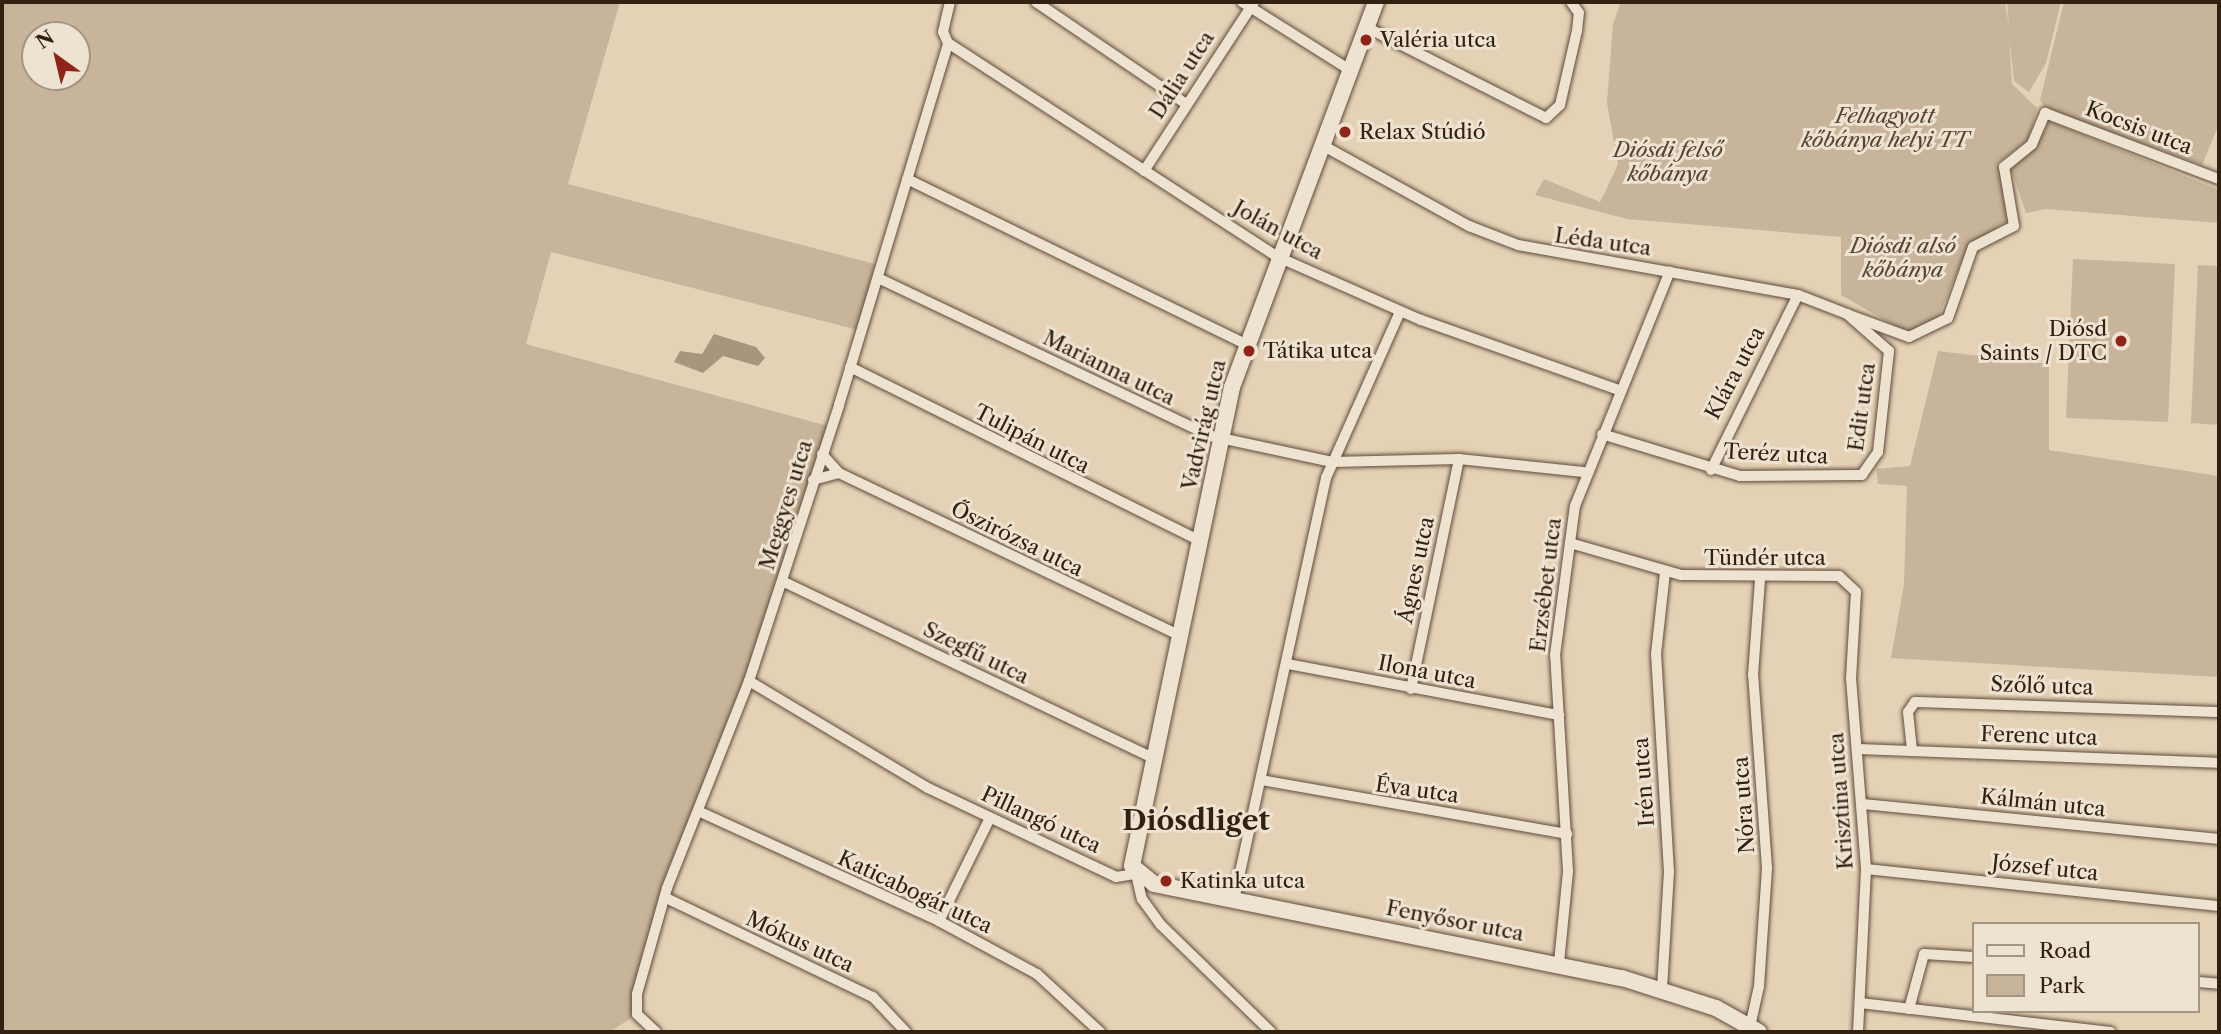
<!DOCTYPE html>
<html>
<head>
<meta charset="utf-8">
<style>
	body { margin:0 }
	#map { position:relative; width:2221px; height:1034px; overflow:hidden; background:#e5d2b6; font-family:"Libre Caslon Text",serif }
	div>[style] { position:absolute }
	.green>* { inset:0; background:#c7b49a }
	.water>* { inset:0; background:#a8957e }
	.roads { filter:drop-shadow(0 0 2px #5f4c3a) drop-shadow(0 0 2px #5f4c3a) }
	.street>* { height:10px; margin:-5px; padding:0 5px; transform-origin:5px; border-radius:5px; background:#eee2d0 }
	.secondary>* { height:16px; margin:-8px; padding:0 8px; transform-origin:8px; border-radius:8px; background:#eee2d0 }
	.dots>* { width:19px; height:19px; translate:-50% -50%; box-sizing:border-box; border:4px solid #eee2d0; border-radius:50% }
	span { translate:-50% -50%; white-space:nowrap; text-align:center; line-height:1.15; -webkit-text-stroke:6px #eee2d0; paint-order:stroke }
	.poi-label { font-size:21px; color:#322010 }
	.left { translate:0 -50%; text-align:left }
	.right { translate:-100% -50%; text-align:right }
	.street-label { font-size:21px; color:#322010 }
	.park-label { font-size:21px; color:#574532; font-style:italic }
	.district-label { font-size:28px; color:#322010; font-weight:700 }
	.frame { position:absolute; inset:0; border:4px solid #322010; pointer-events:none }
	.legend { position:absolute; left:1972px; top:922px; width:228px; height:91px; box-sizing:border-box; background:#eee2d0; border:2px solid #a39483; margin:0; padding:9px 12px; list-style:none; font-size:21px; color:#322010 }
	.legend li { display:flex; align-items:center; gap:14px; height:35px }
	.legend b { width:35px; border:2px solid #a39483 }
	.north { position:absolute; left:21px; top:21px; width:70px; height:70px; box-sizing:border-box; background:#eee2d0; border:2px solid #a39483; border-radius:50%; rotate:326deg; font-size:19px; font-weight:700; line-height:28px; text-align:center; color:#322010 }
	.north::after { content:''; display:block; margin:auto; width:24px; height:32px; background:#8f2418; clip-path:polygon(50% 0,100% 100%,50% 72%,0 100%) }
</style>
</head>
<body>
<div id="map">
	<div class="green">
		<i style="clip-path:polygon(evenodd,2px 2px,620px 2px,568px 184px,875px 264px,858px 330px,551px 252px,526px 344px,828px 426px,782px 581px,652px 943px,637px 1014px,610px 1032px,2px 1032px,2px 2px,35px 35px,77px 35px,77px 77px,35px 77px,35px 35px)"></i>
		<i style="clip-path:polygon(1621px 2px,2005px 2px,2009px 26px,2007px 2px,2061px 2px,2046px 63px,2029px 92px,2014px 81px,2009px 37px,2012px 84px,2037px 108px,2029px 139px,1997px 163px,2011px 218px,1968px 246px,1937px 320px,1920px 331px,1902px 330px,1841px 295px,1841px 237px,1627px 219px,1535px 195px,1544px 179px,1600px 202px,1607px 188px,1618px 164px,1607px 103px,1613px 24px)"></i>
		<i style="clip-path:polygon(2064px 2px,2219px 2px,2219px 124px,2202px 165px,2046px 109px,2040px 100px)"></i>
		<i style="clip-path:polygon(2049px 121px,2219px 190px,2219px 223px,2046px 209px,2026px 213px,2010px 166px,2037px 145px)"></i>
		<i style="clip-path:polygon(2073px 259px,2175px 264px,2168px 422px,2066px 418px)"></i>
		<i style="clip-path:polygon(2198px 265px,2219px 266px,2219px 425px,2191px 423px)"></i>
		<i style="clip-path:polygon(1938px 351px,2049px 364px,2049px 450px,2219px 476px,2219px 677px,1891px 658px,1904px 584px,1907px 486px,1878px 484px,1876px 469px,1910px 466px)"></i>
	</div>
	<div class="water">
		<i style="clip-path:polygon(714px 334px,756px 347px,765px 358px,758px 366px,723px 356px,703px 373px,674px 362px,680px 351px,702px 354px)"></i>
	</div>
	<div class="roads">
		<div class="street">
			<i style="left:1036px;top:2px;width:181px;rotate:34.2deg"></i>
			<i style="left:1242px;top:2px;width:128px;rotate:32.2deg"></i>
			<i style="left:1366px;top:27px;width:202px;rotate:26.8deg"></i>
			<i style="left:1546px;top:118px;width:19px;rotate:-43deg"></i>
			<i style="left:1560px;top:105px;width:76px;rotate:-77.1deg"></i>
			<i style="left:1577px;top:31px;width:18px;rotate:-84deg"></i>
			<i style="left:1579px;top:13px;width:14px;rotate:-126deg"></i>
			<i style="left:948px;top:43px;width:393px;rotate:33deg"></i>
			<i style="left:1278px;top:257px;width:156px;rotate:23.8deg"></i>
			<i style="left:1421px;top:320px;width:210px;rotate:19.5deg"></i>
			<i style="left:1322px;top:145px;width:168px;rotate:28.9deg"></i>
			<i style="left:1469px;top:226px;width:53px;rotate:21.2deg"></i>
			<i style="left:1518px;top:245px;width:284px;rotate:10.1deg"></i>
			<i style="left:1798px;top:295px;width:53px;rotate:21.2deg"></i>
			<i style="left:1847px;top:314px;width:56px;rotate:41.4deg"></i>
			<i style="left:1889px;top:351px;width:102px;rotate:96.2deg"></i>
			<i style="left:1878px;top:452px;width:28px;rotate:125deg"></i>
			<i style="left:1862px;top:475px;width:122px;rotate:179.5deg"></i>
			<i style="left:1740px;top:476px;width:144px;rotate:-163.1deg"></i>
			<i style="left:1144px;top:171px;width:202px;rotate:-56.9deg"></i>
			<i style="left:907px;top:179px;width:376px;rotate:26deg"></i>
			<i style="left:878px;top:278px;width:369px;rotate:25.4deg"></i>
			<i style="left:1211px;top:436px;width:124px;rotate:12.1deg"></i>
			<i style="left:1332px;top:462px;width:127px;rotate:-1.4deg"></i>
			<i style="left:1459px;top:459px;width:125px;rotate:6deg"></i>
			<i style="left:1849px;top:315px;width:64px;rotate:20.1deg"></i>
			<i style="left:1909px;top:337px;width:43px;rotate:-26deg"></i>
			<i style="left:1948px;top:318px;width:75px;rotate:-70.6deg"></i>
			<i style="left:1973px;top:247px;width:46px;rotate:-27.1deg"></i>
			<i style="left:2014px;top:226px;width:60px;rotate:-99.6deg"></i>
			<i style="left:2004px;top:167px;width:36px;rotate:-39deg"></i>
			<i style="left:2032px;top:144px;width:34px;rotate:-67deg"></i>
			<i style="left:2045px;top:113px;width:186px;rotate:20.8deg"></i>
			<i style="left:850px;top:367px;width:390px;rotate:26.4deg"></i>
			<i style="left:822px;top:454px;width:25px;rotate:48deg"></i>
			<i style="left:839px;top:473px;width:377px;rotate:25.5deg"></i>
			<i style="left:1711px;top:470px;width:195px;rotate:-63.6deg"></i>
			<i style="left:813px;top:480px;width:27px;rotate:-15deg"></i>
			<i style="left:1570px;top:543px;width:116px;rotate:16.1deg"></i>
			<i style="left:1681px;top:575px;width:158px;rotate:0.4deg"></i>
			<i style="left:1839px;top:576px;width:23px;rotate:43deg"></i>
			<i style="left:1856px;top:592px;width:86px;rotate:93.3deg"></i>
			<i style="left:1851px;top:678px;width:192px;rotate:85.5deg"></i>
			<i style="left:1866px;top:869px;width:163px;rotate:92.8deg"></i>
			<i style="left:782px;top:581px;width:411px;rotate:25.5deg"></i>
			<i style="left:1288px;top:664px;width:276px;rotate:10.7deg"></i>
			<i style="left:749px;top:681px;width:209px;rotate:30.9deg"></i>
			<i style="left:928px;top:788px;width:208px;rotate:25.3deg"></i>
			<i style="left:1116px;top:877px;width:20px;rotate:-9deg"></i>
			<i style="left:1136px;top:874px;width:26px;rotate:77deg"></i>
			<i style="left:1142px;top:899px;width:32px;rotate:54deg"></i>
			<i style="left:1161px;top:925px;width:153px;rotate:44.2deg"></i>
			<i style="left:1411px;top:689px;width:235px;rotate:-78.2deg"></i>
			<i style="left:1857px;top:749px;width:362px;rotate:2.2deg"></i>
			<i style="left:1912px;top:750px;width:38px;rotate:-96deg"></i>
			<i style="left:1908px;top:712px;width:12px;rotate:-55deg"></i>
			<i style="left:1915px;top:702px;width:304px;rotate:1.9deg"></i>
			<i style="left:1261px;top:780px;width:311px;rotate:10deg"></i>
			<i style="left:1863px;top:804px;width:358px;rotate:5.6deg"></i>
			<i style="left:698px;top:811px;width:265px;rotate:24.5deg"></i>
			<i style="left:939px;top:921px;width:111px;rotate:28.4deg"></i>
			<i style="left:1037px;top:974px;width:86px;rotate:42.6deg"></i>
			<i style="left:1866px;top:869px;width:355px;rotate:6deg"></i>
			<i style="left:668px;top:899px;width:227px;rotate:25.6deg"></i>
			<i style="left:873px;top:997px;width:48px;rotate:46.7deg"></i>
			<i style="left:1234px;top:900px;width:432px;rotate:-77.7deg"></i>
			<i style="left:1326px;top:478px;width:182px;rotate:-66deg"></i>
			<i style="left:939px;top:921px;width:115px;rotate:-63.7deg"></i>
			<i style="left:1559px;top:963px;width:92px;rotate:-84.4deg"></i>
			<i style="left:1568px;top:871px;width:216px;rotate:-93.4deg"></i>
			<i style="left:1555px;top:655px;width:150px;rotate:-82.4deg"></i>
			<i style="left:1575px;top:506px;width:253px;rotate:-68deg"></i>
			<i style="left:2198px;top:982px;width:21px;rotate:5deg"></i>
			<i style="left:1662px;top:989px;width:117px;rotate:-86.6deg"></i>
			<i style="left:1669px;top:872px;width:218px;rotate:-93.4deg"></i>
			<i style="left:1656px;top:654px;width:82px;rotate:-83.7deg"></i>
			<i style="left:1860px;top:1003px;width:252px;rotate:6.6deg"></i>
			<i style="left:1909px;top:1009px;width:57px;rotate:-74.7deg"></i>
			<i style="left:1924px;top:954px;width:50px;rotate:3.4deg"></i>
			<i style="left:1750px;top:1027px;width:42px;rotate:-77.6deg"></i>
			<i style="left:1759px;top:986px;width:118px;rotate:-86.1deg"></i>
			<i style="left:1767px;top:868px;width:194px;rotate:-94.1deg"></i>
			<i style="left:1753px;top:675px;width:95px;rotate:-85.8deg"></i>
			<i style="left:656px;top:1032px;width:26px;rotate:-137deg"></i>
			<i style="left:637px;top:1014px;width:20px;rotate:-90deg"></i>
			<i style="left:637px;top:994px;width:110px;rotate:-74.2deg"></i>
			<i style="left:667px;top:888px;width:223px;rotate:-68.4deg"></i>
			<i style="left:749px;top:681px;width:290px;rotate:-71.9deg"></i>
			<i style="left:839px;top:405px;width:378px;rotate:-73.2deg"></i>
			<i style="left:948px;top:43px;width:12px;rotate:-114deg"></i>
			<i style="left:943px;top:32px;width:31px;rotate:-77deg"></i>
		</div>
		<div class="secondary">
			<i style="left:1376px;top:2px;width:411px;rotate:110.5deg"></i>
			<i style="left:1232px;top:387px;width:489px;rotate:101.8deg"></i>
			<i style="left:1132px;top:866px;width:28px;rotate:39deg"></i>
			<i style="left:1154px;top:884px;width:477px;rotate:11.4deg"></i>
			<i style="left:1622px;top:978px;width:99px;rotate:17.7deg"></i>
			<i style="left:1716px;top:1008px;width:49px;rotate:29.2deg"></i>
		</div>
	</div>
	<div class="dots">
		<i style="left:1366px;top:40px;background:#8f2418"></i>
		<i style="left:1345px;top:132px;background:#8f2418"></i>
		<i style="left:2121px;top:341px;background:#8f2418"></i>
		<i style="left:1249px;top:351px;background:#8f2418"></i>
		<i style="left:1166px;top:881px;background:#8f2418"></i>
	</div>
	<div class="poi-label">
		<span class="left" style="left:1380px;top:40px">Valéria utca</span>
		<span class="left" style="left:1359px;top:132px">Relax Stúdió</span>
		<span class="right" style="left:2107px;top:341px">Diósd<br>Saints / DTC</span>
		<span class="left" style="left:1263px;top:351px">Tátika utca</span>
		<span class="left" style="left:1180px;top:881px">Katinka utca</span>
	</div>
	<div class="street-label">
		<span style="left:1182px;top:75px;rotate:-57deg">Dália utca</span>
		<span style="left:2139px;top:128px;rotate:21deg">Kocsis utca</span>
		<span style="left:1278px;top:230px;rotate:29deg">Jolán utca</span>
		<span style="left:1603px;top:242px;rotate:8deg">Léda utca</span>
		<span style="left:1109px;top:368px;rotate:26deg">Marianna utca</span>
		<span style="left:1735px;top:373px;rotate:-62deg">Klára utca</span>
		<span style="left:1862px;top:407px;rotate:-82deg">Edit utca</span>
		<span style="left:1204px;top:425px;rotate:-77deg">Vadvirág utca</span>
		<span style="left:1032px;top:439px;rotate:27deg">Tulipán utca</span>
		<span style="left:1776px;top:454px;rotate:3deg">Teréz utca</span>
		<span style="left:786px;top:505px;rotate:-73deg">Meggyes utca</span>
		<span style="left:1017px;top:539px;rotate:26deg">Őszirózsa utca</span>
		<span style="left:1765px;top:558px">Tündér utca</span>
		<span style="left:1416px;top:570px;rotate:-78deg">Ágnes utca</span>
		<span style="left:1546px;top:585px;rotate:-83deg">Erzsébet utca</span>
		<span style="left:976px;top:653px;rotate:26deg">Szegfű utca</span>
		<span style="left:1427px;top:672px;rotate:11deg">Ilona utca</span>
		<span style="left:2042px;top:686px;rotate:2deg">Szőlő utca</span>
		<span style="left:2039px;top:736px;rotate:2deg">Ferenc utca</span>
		<span style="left:1644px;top:782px;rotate:-94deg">Irén utca</span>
		<span style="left:1417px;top:790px;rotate:8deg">Éva utca</span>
		<span style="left:1841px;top:801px;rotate:-94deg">Krisztina utca</span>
		<span style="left:2043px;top:803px;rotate:6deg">Kálmán utca</span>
		<span style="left:1744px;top:805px;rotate:-94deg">Nóra utca</span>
		<span style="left:1041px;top:820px;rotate:25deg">Pillangó utca</span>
		<span style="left:2045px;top:868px;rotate:6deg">József utca</span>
		<span style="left:915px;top:892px;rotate:25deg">Katicabogár utca</span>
		<span style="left:1455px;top:921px;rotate:11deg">Fenyősor utca</span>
		<span style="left:800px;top:942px;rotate:25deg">Mókus utca</span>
	</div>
	<div class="park-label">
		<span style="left:1885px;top:128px">Felhagyott<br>kőbánya helyi TT</span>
		<span style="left:1668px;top:162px">Diósdi felső<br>kőbánya</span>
		<span style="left:1903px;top:258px">Diósdi alsó<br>kőbánya</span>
	</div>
	<div class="district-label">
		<span style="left:1196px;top:820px">Diósdliget</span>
	</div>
	<div class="frame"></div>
	<ul class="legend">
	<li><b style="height:9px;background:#eee2d0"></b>Road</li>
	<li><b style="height:19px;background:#c7b49a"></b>Park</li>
	</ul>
	<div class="north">N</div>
</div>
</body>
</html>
